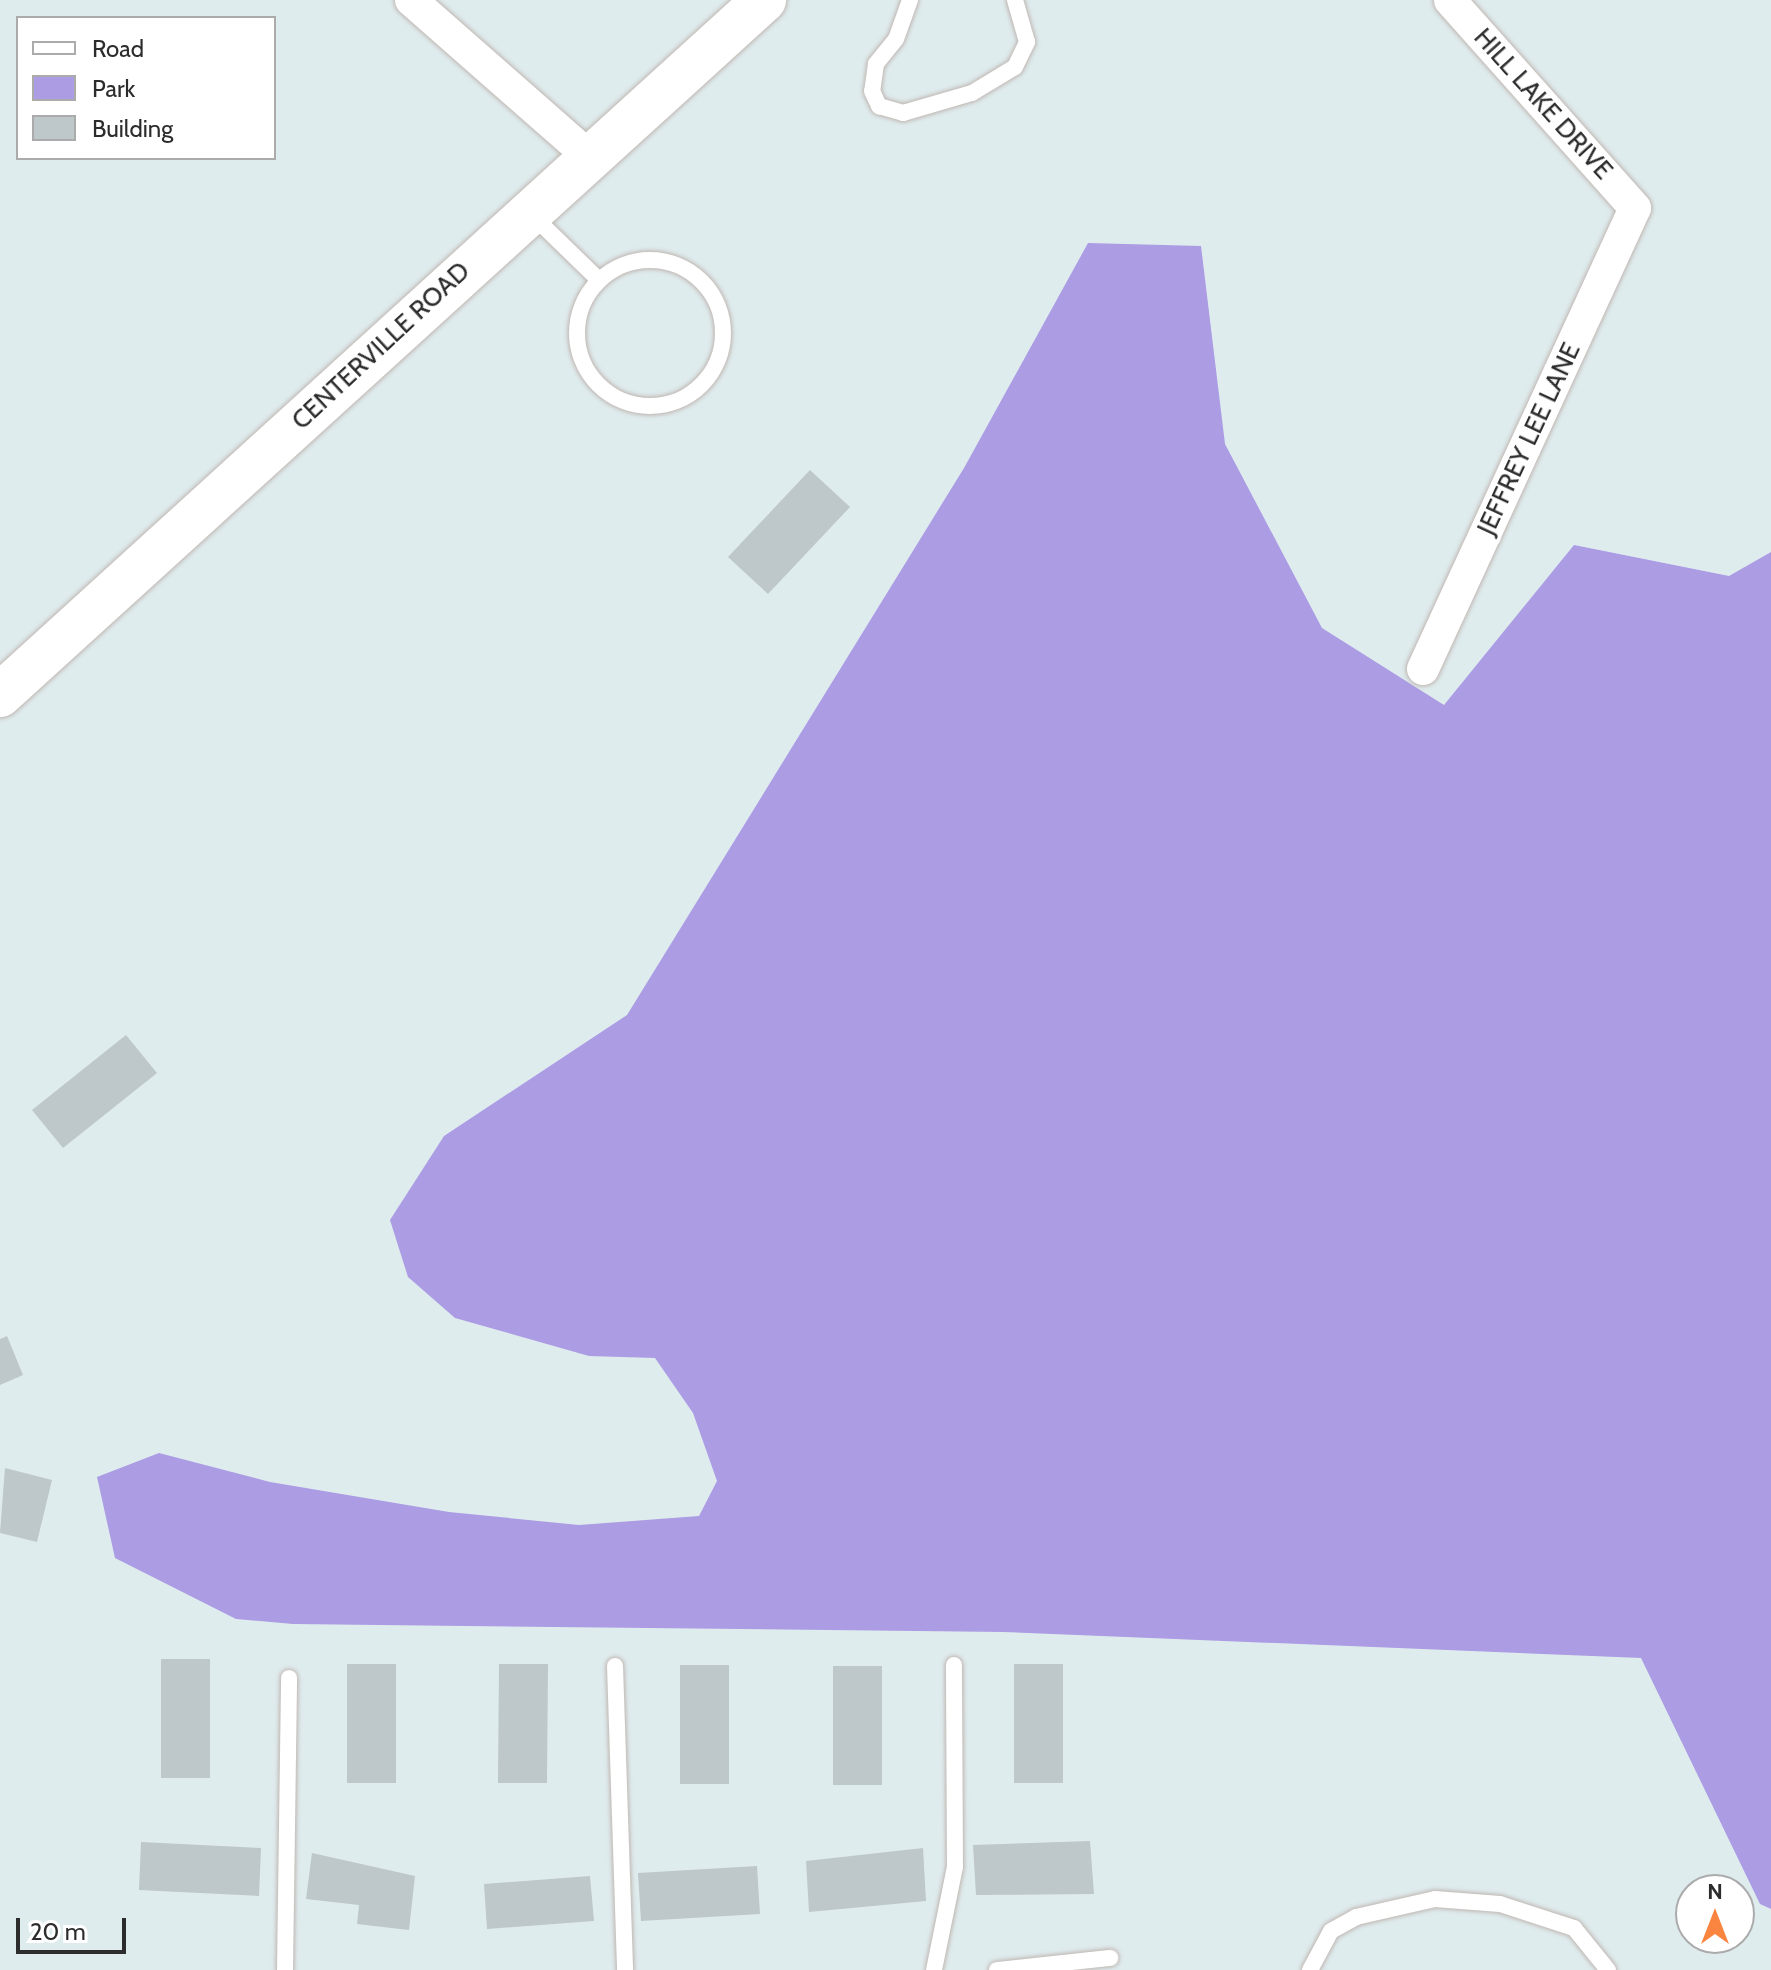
<!DOCTYPE html>
<html>
<head>
<meta charset="utf-8">
<style>
	body { margin:0 }
	#map { position:relative; width:1771px; height:1970px; overflow:hidden; background:#dfecee; font-family:Cabin,sans-serif }
	div>[style] { position:absolute }
	.green>* { inset:0; background:#ab9ce4 }
	.building>* { inset:0; background:#bec7c9 }
	.roads { filter:drop-shadow(0 0 2px #c0b7b2) drop-shadow(0 0 2px #c0b7b2) }
	.service>* { height:16px; margin:-8px; padding:0 8px; transform-origin:8px; border-radius:8px; background:#fff }
	.service>.ring { margin:-8px; padding:0; box-sizing:content-box; background:none; border:16px solid #fff; border-radius:50% }
	.minor>* { height:32px; margin:-16px; padding:0 16px; transform-origin:16px; border-radius:16px; background:#fff }
	.secondary>* { height:44px; margin:-22px; padding:0 22px; transform-origin:22px; border-radius:22px; background:#fff }
	span { translate:-50% -50%; white-space:nowrap; text-align:center; line-height:1.15; -webkit-text-stroke:7px #fff; paint-order:stroke }
	.street-label { font-size:26px; color:#2c2c2c }
	.legend { position:absolute; left:16px; top:16px; width:260px; height:144px; box-sizing:border-box; background:#fff; border:2px solid #ababab; margin:0; padding:10px 14px; list-style:none; font-size:24px; color:#2c2c2c }
	.legend li { display:flex; align-items:center; gap:16px; height:40px }
	.legend b { width:40px; border:2px solid #ababab }
	.north { position:absolute; left:1675px; top:1874px; width:80px; height:80px; box-sizing:border-box; background:#fff; border:2px solid #ababab; border-radius:50%; rotate:0deg; font-size:22px; font-weight:700; line-height:32px; text-align:center; color:#2c2c2c }
	.north::after { content:''; display:block; margin:auto; width:28px; height:36px; background:#f98540; clip-path:polygon(50% 0,100% 100%,50% 72%,0 100%) }
	.scale { position:absolute; left:16px; top:1918px; width:110px; height:36px; box-sizing:border-box; border:4px solid #2c2c2c; border-top:0; padding-left:10px; font-size:24px; line-height:28px; white-space:nowrap; color:#2c2c2c; -webkit-text-stroke:6px #fff; paint-order:stroke }
</style>
</head>
<body>
<div id="map">
	<div class="green">
		<i style="clip-path:polygon(1088px 243px,1201px 246px,1225px 444px,1322px 628px,1444px 705px,1574px 545px,1729px 576px,1771px 552px,1771px 1909px,1760px 1904px,1641px 1658px,1004px 1632px,293px 1624px,236px 1619px,115px 1558px,97px 1477px,159px 1453px,270px 1482px,449px 1512px,579px 1525px,699px 1516px,717px 1481px,693px 1413px,655px 1358px,589px 1356px,455px 1318px,408px 1277px,390px 1220px,444px 1136px,627px 1015px,964px 468px)"></i>
	</div>
	<div class="building">
		<i style="clip-path:polygon(810px 470px,850px 507px,768px 594px,728px 557px)"></i>
		<i style="clip-path:polygon(126px 1035px,157px 1073px,63px 1148px,32px 1110px)"></i>
		<i style="clip-path:polygon(7px 1336px,23px 1375px,0 1385px,0 1339px)"></i>
		<i style="clip-path:polygon(5px 1468px,52px 1480px,37px 1542px,0 1533px)"></i>
		<i style="clip-path:polygon(161px 1659px,210px 1659px,210px 1778px,161px 1778px)"></i>
		<i style="clip-path:polygon(347px 1664px,396px 1664px,396px 1783px,347px 1783px)"></i>
		<i style="clip-path:polygon(499px 1664px,548px 1664px,547px 1783px,498px 1783px)"></i>
		<i style="clip-path:polygon(1014px 1664px,1063px 1664px,1063px 1783px,1014px 1783px)"></i>
		<i style="clip-path:polygon(680px 1665px,729px 1665px,729px 1784px,680px 1784px)"></i>
		<i style="clip-path:polygon(833px 1666px,882px 1666px,882px 1785px,833px 1785px)"></i>
		<i style="clip-path:polygon(1090px 1841px,1094px 1894px,976px 1895px,973px 1845px)"></i>
		<i style="clip-path:polygon(141px 1842px,261px 1848px,259px 1896px,139px 1890px)"></i>
		<i style="clip-path:polygon(923px 1848px,926px 1901px,809px 1912px,806px 1861px)"></i>
		<i style="clip-path:polygon(312px 1853px,415px 1876px,409px 1930px,357px 1924px,359px 1905px,306px 1899px)"></i>
		<i style="clip-path:polygon(757px 1866px,760px 1914px,641px 1921px,638px 1873px)"></i>
		<i style="clip-path:polygon(590px 1876px,594px 1921px,487px 1929px,484px 1884px)"></i>
	</div>
	<div class="roads">
		<div class="service">
			<i style="left:910px;top:0;width:41px;rotate:109.7deg"></i>
			<i style="left:896px;top:39px;width:32px;rotate:129deg"></i>
			<i style="left:876px;top:64px;width:27px;rotate:98deg"></i>
			<i style="left:872px;top:91px;width:17px;rotate:65deg"></i>
			<i style="left:879px;top:106px;width:25px;rotate:16deg"></i>
			<i style="left:903px;top:113px;width:72px;rotate:-16.2deg"></i>
			<i style="left:972px;top:93px;width:50px;rotate:-31.2deg"></i>
			<i style="left:1015px;top:67px;width:28px;rotate:-64deg"></i>
			<i style="left:1027px;top:42px;width:44px;rotate:-105.9deg"></i>
			<i style="left:530px;top:213px;width:96px;rotate:44.2deg"></i>
			<i class="ring" style="left:577px;top:260px;width:130px;height:130px"></i>
			<i style="left:615px;top:1666px;width:304px;rotate:88.1deg"></i>
			<i style="left:285px;top:1970px;width:292px;rotate:-89.2deg"></i>
			<i style="left:934px;top:1970px;width:105px;rotate:-78.5deg"></i>
			<i style="left:955px;top:1867px;width:202px;rotate:-90.3deg"></i>
			<i style="left:997px;top:1970px;width:114px;rotate:-6.1deg"></i>
			<i style="left:1310px;top:1970px;width:44px;rotate:-61.7deg"></i>
			<i style="left:1331px;top:1931px;width:29px;rotate:-29deg"></i>
			<i style="left:1356px;top:1917px;width:81px;rotate:-12.8deg"></i>
			<i style="left:1435px;top:1899px;width:65px;rotate:4.4deg"></i>
			<i style="left:1500px;top:1904px;width:78px;rotate:18deg"></i>
			<i style="left:1574px;top:1928px;width:54px;rotate:51deg"></i>
		</div>
		<div class="minor">
			<i style="left:411px;top:0;width:238px;rotate:41.3deg"></i>
			<i style="left:1423px;top:669px;width:507px;rotate:-65.3deg"></i>
			<i style="left:1635px;top:208px;width:278px;rotate:-131.7deg"></i>
		</div>
		<div class="secondary">
			<i style="left:0;top:695px;width:1033px;rotate:-42.29deg"></i>
		</div>
	</div>
	<div class="street-label">
		<span style="left:1543px;top:104px;rotate:48deg">HILL LAKE DRIVE</span>
		<span style="left:381px;top:346px;rotate:-43deg">CENTERVILLE ROAD</span>
		<span style="left:1529px;top:439px;rotate:-65deg">JEFFREY LEE LANE</span>
	</div>
	<ul class="legend">
	<li><b style="height:10px;background:#fff"></b>Road</li>
	<li><b style="height:22px;background:#ab9ce4"></b>Park</li>
	<li><b style="height:22px;background:#bec7c9"></b>Building</li>
	</ul>
	<div class="north">N</div>
	<div class="scale">20 m</div>
</div>
</body>
</html>
